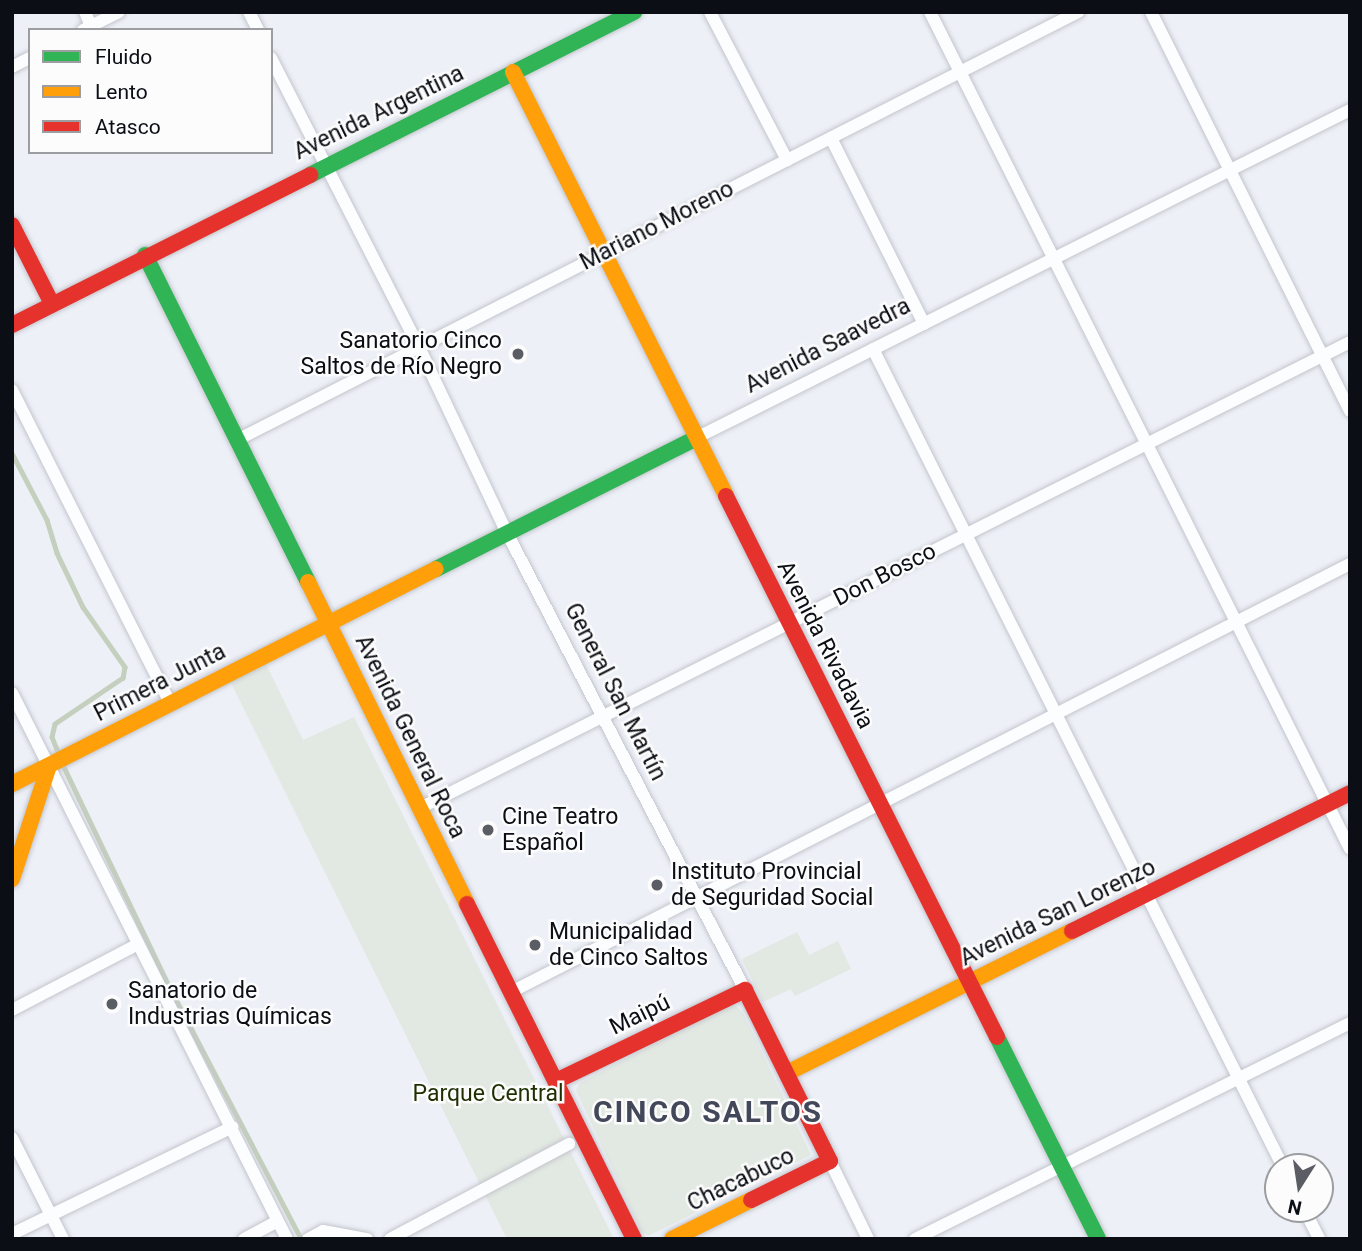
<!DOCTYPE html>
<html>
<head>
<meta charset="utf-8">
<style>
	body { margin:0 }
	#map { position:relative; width:1362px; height:1251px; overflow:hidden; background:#edf0f7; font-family:Roboto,sans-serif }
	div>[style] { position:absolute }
	.green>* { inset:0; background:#e2e8e2 }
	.stream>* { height:4.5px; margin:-2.25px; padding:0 2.25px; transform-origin:2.25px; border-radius:2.25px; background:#c4cfbe }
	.roads { filter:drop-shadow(0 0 2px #c3c5cc) drop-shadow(0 0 2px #c3c5cc) }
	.street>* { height:12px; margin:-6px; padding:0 6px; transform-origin:6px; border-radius:6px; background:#fcfdfe }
	.fast>* { height:16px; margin:-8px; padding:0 8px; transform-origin:8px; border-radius:8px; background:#30b455 }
	.slow>* { height:16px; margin:-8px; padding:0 8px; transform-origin:8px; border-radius:8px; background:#ff9f0a }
	.jam>* { height:16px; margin:-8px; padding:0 8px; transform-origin:8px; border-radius:8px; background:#e5322d }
	.dots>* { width:19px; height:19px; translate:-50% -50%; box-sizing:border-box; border:4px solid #fcfcfc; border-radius:50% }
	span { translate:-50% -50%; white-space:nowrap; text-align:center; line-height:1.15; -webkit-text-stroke:5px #fcfcfc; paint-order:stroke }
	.street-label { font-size:23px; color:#0c0e15 }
	.poi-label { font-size:23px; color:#0c0e15 }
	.right { translate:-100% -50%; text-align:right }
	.left { translate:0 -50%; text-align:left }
	.park-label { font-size:23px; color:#1e3002 }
	.district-label { font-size:30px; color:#424859; font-weight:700; letter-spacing:2px }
	.frame { position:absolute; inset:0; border:14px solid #0c0e15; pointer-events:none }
	.legend { position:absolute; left:28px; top:28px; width:245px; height:126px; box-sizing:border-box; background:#fcfcfc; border:2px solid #9c9da0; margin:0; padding:9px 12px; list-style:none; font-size:21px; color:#0c0e15 }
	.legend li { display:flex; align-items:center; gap:14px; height:35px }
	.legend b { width:35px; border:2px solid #9c9da0 }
	.north { position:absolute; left:1264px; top:1153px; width:70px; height:70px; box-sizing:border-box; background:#fcfcfc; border:2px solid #9c9da0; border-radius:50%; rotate:192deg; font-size:19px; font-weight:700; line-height:28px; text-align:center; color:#0c0e15 }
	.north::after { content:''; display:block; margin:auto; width:24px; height:32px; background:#5b5d64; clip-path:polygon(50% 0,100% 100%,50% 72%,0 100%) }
</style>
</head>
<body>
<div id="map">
	<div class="green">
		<i style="clip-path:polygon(266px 664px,303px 740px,354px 717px,614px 1239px,507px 1239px,230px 681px)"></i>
		<i style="clip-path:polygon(797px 932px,809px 955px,838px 941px,851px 969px,795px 996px,791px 989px,763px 1002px,742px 959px)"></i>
		<i style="clip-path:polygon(727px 1006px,736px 1006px,743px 1013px,811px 1155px,648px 1236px,641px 1231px,576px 1090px,580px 1083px)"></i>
	</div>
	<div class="stream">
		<i style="left:12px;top:453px;width:76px;rotate:62.4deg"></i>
		<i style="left:47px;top:520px;width:34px;rotate:73deg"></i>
		<i style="left:57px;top:553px;width:60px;rotate:64.3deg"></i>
		<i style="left:83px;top:607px;width:73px;rotate:55deg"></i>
		<i style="left:125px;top:667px;width:11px;rotate:100deg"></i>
		<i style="left:123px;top:678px;width:82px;rotate:145.9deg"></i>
		<i style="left:55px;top:724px;width:13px;rotate:103deg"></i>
		<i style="left:52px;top:737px;width:16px;rotate:68deg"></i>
		<i style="left:64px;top:767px;width:243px;rotate:64.4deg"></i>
		<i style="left:169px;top:986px;width:285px;rotate:62.4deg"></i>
	</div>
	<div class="roads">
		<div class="street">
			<i style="left:85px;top:12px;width:15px;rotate:67deg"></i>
			<i style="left:249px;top:12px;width:20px;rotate:63deg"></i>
			<i style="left:710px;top:12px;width:167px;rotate:62.5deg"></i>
			<i style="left:930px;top:12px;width:936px;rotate:63.35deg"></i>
			<i style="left:1151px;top:12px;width:446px;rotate:63.5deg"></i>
			<i style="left:83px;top:30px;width:40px;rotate:-26.6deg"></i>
			<i style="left:271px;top:58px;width:325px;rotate:62.9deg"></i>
			<i style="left:419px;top:347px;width:206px;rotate:64.7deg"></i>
			<i style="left:507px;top:533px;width:515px;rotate:62.49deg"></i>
			<i style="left:12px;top:67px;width:20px;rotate:-27deg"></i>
			<i style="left:831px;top:138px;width:208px;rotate:63.4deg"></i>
			<i style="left:873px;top:349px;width:915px;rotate:63.38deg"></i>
			<i style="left:12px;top:390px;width:351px;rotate:63.2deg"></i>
			<i style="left:696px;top:438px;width:732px;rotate:-26.64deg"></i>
			<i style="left:237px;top:440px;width:944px;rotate:-26.97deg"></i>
			<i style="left:12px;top:693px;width:611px;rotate:63.27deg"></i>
			<i style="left:420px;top:808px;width:1040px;rotate:-26.61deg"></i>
			<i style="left:511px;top:992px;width:942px;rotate:-27.03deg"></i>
			<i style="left:12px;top:1010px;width:142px;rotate:-27.6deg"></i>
			<i style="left:12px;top:1138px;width:113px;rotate:63.2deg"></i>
			<i style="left:830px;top:1161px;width:87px;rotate:64deg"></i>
			<i style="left:1304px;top:1209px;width:34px;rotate:63deg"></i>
			<i style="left:12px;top:1234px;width:245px;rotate:-25.9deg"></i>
			<i style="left:244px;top:1239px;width:38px;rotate:-28deg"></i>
			<i style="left:308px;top:1239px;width:17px;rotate:-28deg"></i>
			<i style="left:323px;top:1231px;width:45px;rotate:10.3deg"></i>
			<i style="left:390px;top:1239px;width:203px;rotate:-28deg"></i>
			<i style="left:915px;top:1239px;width:486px;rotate:-26.4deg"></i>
		</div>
		<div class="fast">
			<i style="left:310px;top:175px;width:363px;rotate:-26.7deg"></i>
			<i style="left:145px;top:255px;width:365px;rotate:63.5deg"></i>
			<i style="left:436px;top:569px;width:291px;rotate:-26.7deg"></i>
			<i style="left:997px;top:1037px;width:226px;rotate:63.4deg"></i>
		</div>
		<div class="slow">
			<i style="left:513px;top:72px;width:474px;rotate:63.3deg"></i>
			<i style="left:308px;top:582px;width:359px;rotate:63.7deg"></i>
			<i style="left:12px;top:784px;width:475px;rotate:-26.9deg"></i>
			<i style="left:12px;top:879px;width:119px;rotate:-71.9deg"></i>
			<i style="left:787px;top:1073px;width:318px;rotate:-26.5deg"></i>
			<i style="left:672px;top:1239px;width:88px;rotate:-26.3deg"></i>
		</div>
		<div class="jam">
			<i style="left:12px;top:225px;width:89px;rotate:63.1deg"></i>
			<i style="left:12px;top:325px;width:334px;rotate:-26.7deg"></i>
			<i style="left:726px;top:496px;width:605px;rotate:63.39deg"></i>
			<i style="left:467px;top:904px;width:374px;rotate:63.5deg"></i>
			<i style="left:1072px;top:931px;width:310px;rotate:-26.4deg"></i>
			<i style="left:556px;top:1081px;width:210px;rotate:-25.7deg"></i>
			<i style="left:745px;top:990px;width:191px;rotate:63.6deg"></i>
			<i style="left:830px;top:1161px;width:88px;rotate:153.7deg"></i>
		</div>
	</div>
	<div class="dots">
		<i style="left:518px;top:354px;background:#5b5d64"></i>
		<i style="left:488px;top:830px;background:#5b5d64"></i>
		<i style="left:657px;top:885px;background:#5b5d64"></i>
		<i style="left:535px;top:945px;background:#5b5d64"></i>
		<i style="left:112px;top:1004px;background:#5b5d64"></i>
	</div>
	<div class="street-label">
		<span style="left:379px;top:113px;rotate:-26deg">Avenida Argentina</span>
		<span style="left:657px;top:226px;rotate:-27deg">Mariano Moreno</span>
		<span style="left:828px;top:346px;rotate:-27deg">Avenida Saavedra</span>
		<span style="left:885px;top:575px;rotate:-27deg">Don Bosco</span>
		<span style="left:825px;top:645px;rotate:63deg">Avenida Rivadavia</span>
		<span style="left:160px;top:683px;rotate:-27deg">Primera Junta</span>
		<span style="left:615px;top:692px;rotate:63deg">General San Martín</span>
		<span style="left:410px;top:737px;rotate:64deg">Avenida General Roca</span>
		<span style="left:1058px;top:913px;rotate:-26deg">Avenida San Lorenzo</span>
		<span style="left:640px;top:1015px;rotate:-26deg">Maipú</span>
		<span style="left:741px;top:1180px;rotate:-26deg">Chacabuco</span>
	</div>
	<div class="poi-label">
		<span class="right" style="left:502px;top:354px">Sanatorio Cinco<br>Saltos de Río Negro</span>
		<span class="left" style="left:502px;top:830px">Cine Teatro<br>Español</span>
		<span class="left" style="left:671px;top:885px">Instituto Provincial<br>de Seguridad Social</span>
		<span class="left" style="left:549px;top:945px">Municipalidad<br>de Cinco Saltos</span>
		<span class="left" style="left:128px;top:1004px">Sanatorio de<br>Industrias Químicas</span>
	</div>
	<div class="park-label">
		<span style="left:488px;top:1094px">Parque Central</span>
	</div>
	<div class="district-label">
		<span style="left:708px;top:1112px">CINCO SALTOS</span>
	</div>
	<div class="frame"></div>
	<ul class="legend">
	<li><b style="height:9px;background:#30b455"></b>Fluido</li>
	<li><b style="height:9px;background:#ff9f0a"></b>Lento</li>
	<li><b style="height:9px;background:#e5322d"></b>Atasco</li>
	</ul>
	<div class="north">N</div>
</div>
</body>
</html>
